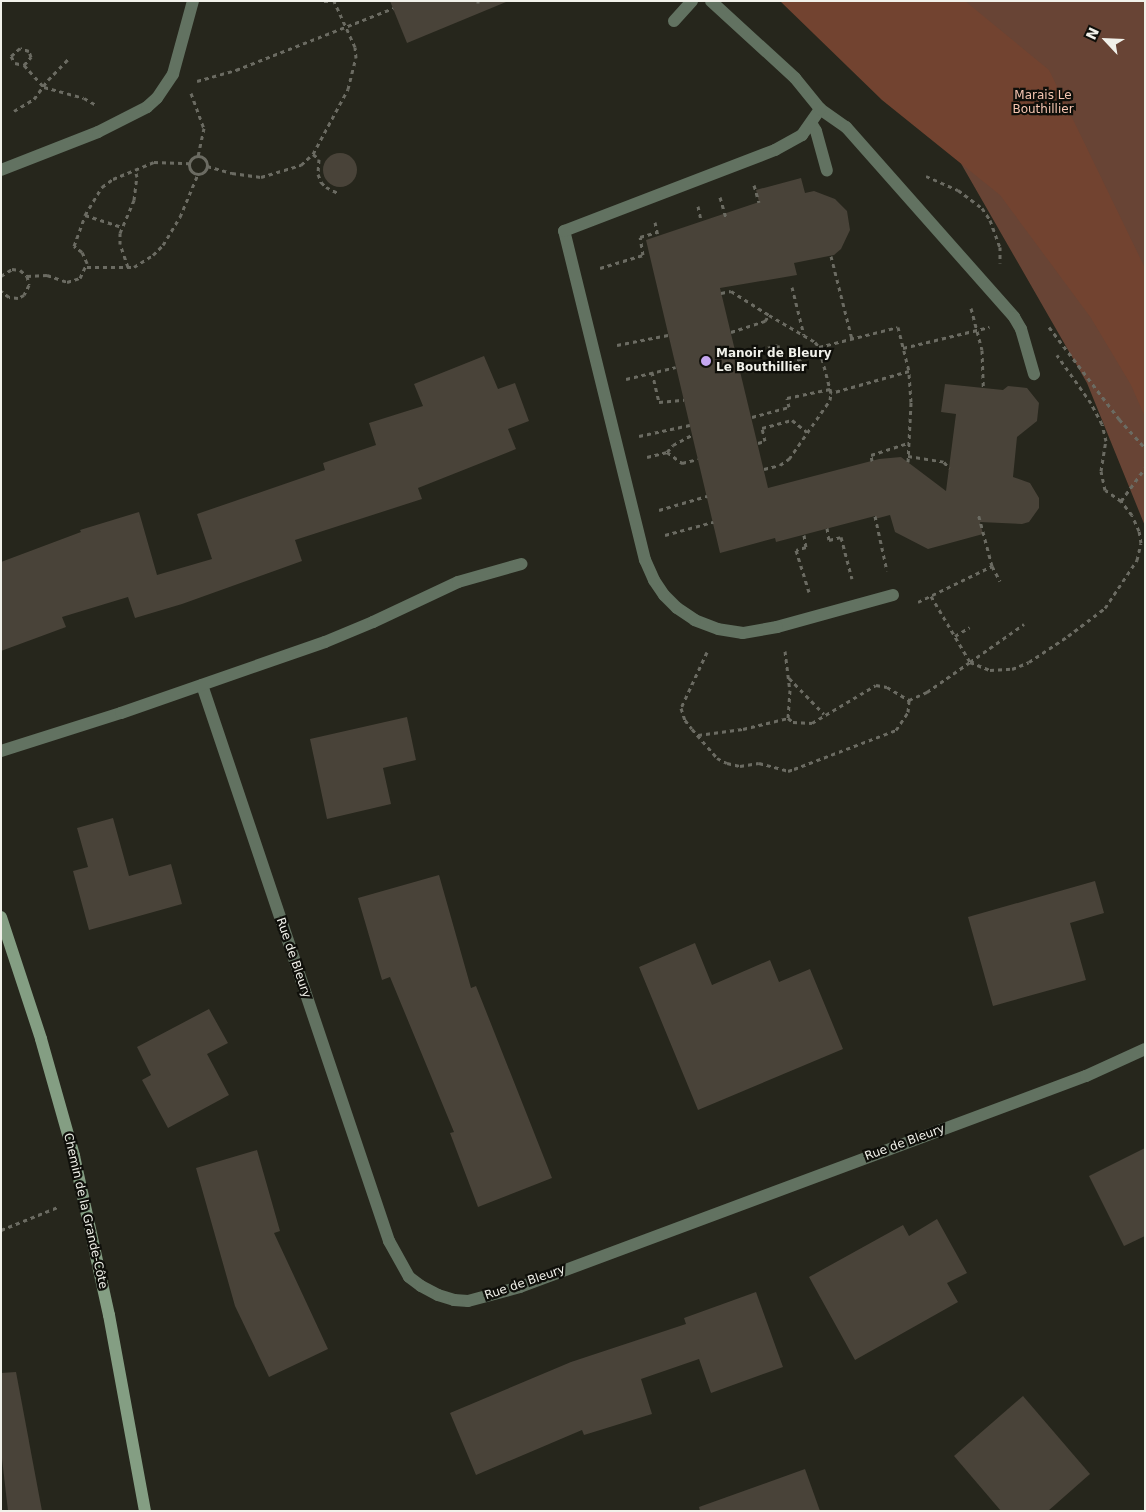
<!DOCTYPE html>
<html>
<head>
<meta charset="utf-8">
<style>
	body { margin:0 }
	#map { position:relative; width:1146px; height:1512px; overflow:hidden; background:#26261c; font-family:"DejaVu Sans",sans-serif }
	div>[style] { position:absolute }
	.green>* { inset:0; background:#684435 }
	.forest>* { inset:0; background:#724330 }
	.building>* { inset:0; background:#494339 }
	.round { border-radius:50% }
	.path>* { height:3px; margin-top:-1.5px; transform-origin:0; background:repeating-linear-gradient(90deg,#6b6b62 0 4px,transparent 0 8px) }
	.path>.ring { margin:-1.5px; padding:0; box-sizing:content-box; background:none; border:3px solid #6b6b62; border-radius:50% }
	.service>* { height:12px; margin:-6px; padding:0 6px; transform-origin:6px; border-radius:6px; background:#627261 }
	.minor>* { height:12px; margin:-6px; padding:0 6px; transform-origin:6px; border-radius:6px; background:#627261 }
	.secondary>* { height:12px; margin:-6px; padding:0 6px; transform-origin:6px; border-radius:6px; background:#849e83 }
	.dots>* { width:14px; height:14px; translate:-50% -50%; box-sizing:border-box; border:2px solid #0f0f0a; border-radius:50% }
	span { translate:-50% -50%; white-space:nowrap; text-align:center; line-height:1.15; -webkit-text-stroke:4.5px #0f0f0a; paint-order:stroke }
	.park-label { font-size:12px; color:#f5c5b1 }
	.poi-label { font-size:12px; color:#f1f1ea; font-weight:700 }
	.left { translate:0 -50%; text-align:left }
	.street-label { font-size:12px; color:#f1f1ea }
	.frame { position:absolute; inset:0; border:2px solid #f1f1ea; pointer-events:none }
	.north { position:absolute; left:1081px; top:15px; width:50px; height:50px; -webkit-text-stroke:4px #0f0f0a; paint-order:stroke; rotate:295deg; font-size:14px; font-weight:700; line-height:20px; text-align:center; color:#f1f1ea }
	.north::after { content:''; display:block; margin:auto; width:18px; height:22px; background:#f1f1ea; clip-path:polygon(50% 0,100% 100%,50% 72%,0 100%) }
</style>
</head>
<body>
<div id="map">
	<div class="green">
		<i style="clip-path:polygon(831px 1px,1145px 1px,1145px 526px,1087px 383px,959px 160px)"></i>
	</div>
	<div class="forest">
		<i style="clip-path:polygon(780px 1px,965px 1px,1049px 70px,1145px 268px,1145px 417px,1131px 385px,1091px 318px,1000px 195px,882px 100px)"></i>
	</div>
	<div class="building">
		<i style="clip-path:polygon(390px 1px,506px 1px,506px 2px,407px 43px)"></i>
		<i class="round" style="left:323px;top:153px;width:34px;height:34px"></i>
		<i style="clip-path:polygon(801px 178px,805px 193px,814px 191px,835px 199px,847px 211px,850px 230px,841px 249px,834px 255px,794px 263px,797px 275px,720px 288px,768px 488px,879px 459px,901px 457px,946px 491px,956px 414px,941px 412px,945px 384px,1003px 390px,1008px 386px,1027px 388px,1039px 403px,1037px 421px,1017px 437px,1013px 477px,1030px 483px,1039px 498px,1039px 508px,1029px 522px,1022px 524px,980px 522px,983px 534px,928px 549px,895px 532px,890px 515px,875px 519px,875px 516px,776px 542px,775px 538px,720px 553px,646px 240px,759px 202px,756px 190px)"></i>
		<i style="clip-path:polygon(484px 356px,498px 389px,515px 383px,529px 421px,508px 429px,516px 449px,418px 488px,422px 499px,295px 540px,302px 561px,182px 604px,135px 618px,128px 597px,62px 617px,66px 627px,1px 651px,1px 562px,81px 532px,80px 530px,139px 512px,157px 575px,212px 559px,197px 514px,325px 470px,323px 463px,376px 445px,369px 423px,423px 406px,414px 384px)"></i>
		<i style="clip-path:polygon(407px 717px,416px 760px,383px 768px,391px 804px,327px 819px,310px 739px)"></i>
		<i style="clip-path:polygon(113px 818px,129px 876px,171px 864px,182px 904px,89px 930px,73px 871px,88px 867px,77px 828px)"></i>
		<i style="clip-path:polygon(439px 875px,471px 988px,476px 986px,552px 1178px,478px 1207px,450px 1133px,454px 1132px,390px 977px,382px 980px,358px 898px)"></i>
		<i style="clip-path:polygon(1095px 881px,1104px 913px,1070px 923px,1086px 980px,993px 1006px,968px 917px)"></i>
		<i style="clip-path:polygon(695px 943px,712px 985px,770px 960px,779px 982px,810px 969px,843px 1049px,698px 1110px,639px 967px)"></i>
		<i style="clip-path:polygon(209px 1009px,228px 1043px,207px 1054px,229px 1095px,168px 1128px,142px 1080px,151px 1075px,137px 1047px)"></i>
		<i style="clip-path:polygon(1145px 1148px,1145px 1236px,1124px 1246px,1089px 1176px)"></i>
		<i style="clip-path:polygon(257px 1150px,280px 1231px,274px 1233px,328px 1349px,269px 1377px,235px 1306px,196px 1168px)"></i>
		<i style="clip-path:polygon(937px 1219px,967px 1273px,947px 1283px,958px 1302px,855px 1360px,809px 1277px,903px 1225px,909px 1236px)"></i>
		<i style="clip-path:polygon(756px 1292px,783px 1367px,711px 1393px,699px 1359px,641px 1379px,652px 1414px,584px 1435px,582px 1430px,476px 1475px,450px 1413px,571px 1362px,686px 1324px,684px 1318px)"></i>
		<i style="clip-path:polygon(16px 1372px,42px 1511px,8px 1511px,1px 1450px,1px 1373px)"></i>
		<i style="clip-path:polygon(1023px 1396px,1090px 1474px,1048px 1511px,1001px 1511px,954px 1456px)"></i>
		<i style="clip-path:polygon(805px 1469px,820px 1511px,700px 1511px,699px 1507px)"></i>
	</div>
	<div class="path">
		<i style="left:324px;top:1px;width:4px"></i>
		<i style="left:478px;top:1px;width:2px;rotate:90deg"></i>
		<i style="left:24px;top:65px;width:11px;rotate:-49deg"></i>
		<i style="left:31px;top:57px;width:6px;rotate:-108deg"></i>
		<i style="left:29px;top:51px;width:9px;rotate:-162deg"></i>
		<i style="left:20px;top:48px;width:12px;rotate:138deg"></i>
		<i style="left:11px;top:56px;width:8px;rotate:60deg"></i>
		<i style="left:15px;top:63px;width:9px;rotate:13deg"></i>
		<i style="left:24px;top:65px;width:30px;rotate:48deg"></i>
		<i style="left:44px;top:87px;width:41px;rotate:15.4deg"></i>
		<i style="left:84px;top:98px;width:14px;rotate:30deg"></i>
		<i style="left:197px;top:81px;width:41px;rotate:-15.8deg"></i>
		<i style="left:236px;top:70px;width:169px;rotate:-21.5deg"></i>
		<i style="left:191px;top:93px;width:37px;rotate:70deg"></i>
		<i style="left:204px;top:128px;width:29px;rotate:102deg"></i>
		<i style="left:14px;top:111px;width:23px;rotate:-31deg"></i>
		<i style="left:34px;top:99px;width:24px;rotate:-54deg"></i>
		<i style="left:48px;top:80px;width:29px;rotate:-46deg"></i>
		<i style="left:313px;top:154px;width:8px;rotate:40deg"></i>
		<i style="left:319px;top:159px;width:15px;rotate:94deg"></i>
		<i style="left:318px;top:174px;width:9px;rotate:69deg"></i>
		<i style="left:321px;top:182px;width:7px;rotate:45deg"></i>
		<i style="left:326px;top:187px;width:13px;rotate:27deg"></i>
		<i class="ring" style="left:189px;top:156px;width:15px;height:15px"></i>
		<i style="left:207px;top:166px;width:26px;rotate:16deg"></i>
		<i style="left:232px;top:173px;width:29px;rotate:8deg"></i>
		<i style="left:261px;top:177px;width:42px;rotate:-16.7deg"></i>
		<i style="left:301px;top:165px;width:16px;rotate:-43deg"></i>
		<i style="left:313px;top:154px;width:74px;rotate:-61.7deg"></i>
		<i style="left:348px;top:89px;width:32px;rotate:-76deg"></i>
		<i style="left:356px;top:58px;width:11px;rotate:-95deg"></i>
		<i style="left:355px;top:47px;width:51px;rotate:-114.5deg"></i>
		<i style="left:926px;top:176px;width:35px;rotate:24deg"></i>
		<i style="left:958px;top:190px;width:30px;rotate:37deg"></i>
		<i style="left:982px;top:208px;width:14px;rotate:56deg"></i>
		<i style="left:990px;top:220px;width:29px;rotate:70deg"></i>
		<i style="left:1000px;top:247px;width:16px;rotate:90deg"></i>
		<i style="left:754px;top:185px;width:18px;rotate:74deg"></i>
		<i style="left:720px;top:197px;width:22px;rotate:74deg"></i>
		<i style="left:698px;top:206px;width:14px;rotate:78deg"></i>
		<i style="left:85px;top:215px;width:38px;rotate:18deg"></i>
		<i style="left:655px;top:222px;width:14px;rotate:78deg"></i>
		<i style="left:831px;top:256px;width:86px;rotate:75.8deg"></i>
		<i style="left:87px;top:267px;width:47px"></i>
		<i style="left:134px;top:267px;width:22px;rotate:-32deg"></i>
		<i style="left:153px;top:255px;width:14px;rotate:-45deg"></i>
		<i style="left:163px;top:245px;width:33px;rotate:-59deg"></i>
		<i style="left:180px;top:217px;width:47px;rotate:-67.3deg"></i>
		<i style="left:128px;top:267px;width:24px;rotate:-109deg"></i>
		<i style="left:120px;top:244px;width:11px;rotate:-90deg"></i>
		<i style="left:120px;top:233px;width:36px;rotate:-67deg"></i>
		<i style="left:134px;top:200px;width:23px;rotate:-83deg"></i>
		<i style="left:137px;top:177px;width:8px;rotate:-104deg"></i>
		<i style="left:600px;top:268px;width:45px;rotate:-16.8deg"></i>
		<i style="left:643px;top:255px;width:18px;rotate:-99deg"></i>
		<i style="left:640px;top:237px;width:18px;rotate:-16deg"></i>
		<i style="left:1px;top:276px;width:13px;rotate:-32deg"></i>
		<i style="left:12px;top:269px;width:8px;rotate:7deg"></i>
		<i style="left:20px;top:270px;width:9px;rotate:41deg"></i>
		<i style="left:27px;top:276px;width:9px;rotate:77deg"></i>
		<i style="left:29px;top:285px;width:11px;rotate:117deg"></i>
		<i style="left:24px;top:295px;width:7px;rotate:153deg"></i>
		<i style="left:18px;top:298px;width:9px;rotate:-174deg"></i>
		<i style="left:9px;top:297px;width:10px;rotate:-143deg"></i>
		<i style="left:27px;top:276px;width:20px;rotate:-3deg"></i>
		<i style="left:47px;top:275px;width:21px;rotate:19deg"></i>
		<i style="left:67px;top:282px;width:14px;rotate:-17deg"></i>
		<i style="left:80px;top:278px;width:17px;rotate:-65deg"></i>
		<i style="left:87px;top:263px;width:12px;rotate:-114deg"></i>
		<i style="left:82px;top:252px;width:10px;rotate:-143deg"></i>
		<i style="left:74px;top:246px;width:33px;rotate:-70deg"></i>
		<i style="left:85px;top:215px;width:33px;rotate:-59deg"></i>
		<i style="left:102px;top:187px;width:14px;rotate:-36deg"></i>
		<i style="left:113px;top:179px;width:44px;rotate:-22.5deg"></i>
		<i style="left:154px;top:162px;width:35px;rotate:2deg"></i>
		<i style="left:792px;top:287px;width:49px;rotate:76deg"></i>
		<i style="left:721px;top:293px;width:10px;rotate:-11deg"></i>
		<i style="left:731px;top:291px;width:45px;rotate:32.3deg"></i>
		<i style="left:971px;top:308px;width:43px;rotate:75.3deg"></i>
		<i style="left:982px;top:350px;width:38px;rotate:88deg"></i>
		<i style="left:898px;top:327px;width:45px;rotate:76deg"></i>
		<i style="left:909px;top:371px;width:81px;rotate:164.2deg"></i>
		<i style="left:831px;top:393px;width:48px;rotate:-104.6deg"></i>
		<i style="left:819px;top:347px;width:81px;rotate:-14.2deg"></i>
		<i style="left:1049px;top:327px;width:116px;rotate:52.7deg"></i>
		<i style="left:1119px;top:419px;width:39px;rotate:48deg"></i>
		<i style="left:731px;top:332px;width:36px;rotate:-18deg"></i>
		<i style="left:765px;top:321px;width:7px;rotate:-56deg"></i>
		<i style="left:769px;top:315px;width:53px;rotate:30.4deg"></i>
		<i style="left:815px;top:342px;width:6px;rotate:51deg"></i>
		<i style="left:617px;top:345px;width:52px;rotate:-11.1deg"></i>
		<i style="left:903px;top:348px;width:89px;rotate:-13.7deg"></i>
		<i style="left:737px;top:356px;width:42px;rotate:-15deg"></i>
		<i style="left:778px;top:345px;width:19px;rotate:78deg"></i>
		<i style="left:782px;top:364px;width:40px;rotate:-16deg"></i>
		<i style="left:652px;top:372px;width:31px;rotate:77deg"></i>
		<i style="left:659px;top:402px;width:25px;rotate:-5deg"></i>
		<i style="left:626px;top:379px;width:51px;rotate:-13.5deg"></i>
		<i style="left:752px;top:417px;width:38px;rotate:-15deg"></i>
		<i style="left:789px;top:407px;width:9px;rotate:-103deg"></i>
		<i style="left:787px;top:398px;width:44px;rotate:-11.8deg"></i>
		<i style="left:639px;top:436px;width:52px;rotate:-12.2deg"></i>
		<i style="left:758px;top:443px;width:7px;rotate:-16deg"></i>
		<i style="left:765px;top:441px;width:13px;rotate:-103deg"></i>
		<i style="left:762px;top:428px;width:31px;rotate:-15deg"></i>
		<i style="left:792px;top:420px;width:19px;rotate:39deg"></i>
		<i style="left:667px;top:452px;width:19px;rotate:36deg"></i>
		<i style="left:682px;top:463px;width:16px;rotate:-14deg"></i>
		<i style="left:908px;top:456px;width:36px;rotate:9deg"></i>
		<i style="left:944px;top:462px;width:8px;rotate:50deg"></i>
		<i style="left:647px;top:457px;width:21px;rotate:-14deg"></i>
		<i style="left:667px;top:452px;width:9px;rotate:-49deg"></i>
		<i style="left:673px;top:445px;width:21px;rotate:-28deg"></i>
		<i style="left:872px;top:461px;width:6px;rotate:-99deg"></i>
		<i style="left:871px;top:455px;width:40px;rotate:-18deg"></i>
		<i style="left:908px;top:462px;width:60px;rotate:-87.1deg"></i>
		<i style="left:911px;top:402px;width:31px;rotate:-94deg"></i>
		<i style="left:764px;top:469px;width:16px;rotate:-14deg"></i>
		<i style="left:780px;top:465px;width:11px;rotate:-34deg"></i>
		<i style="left:789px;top:459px;width:72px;rotate:-55.2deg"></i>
		<i style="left:830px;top:400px;width:7px;rotate:-82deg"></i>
		<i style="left:1121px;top:501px;width:41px;rotate:-54deg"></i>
		<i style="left:659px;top:510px;width:50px;rotate:-16.3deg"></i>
		<i style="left:875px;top:516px;width:56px;rotate:77.7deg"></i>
		<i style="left:827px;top:528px;width:12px;rotate:81deg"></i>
		<i style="left:829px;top:540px;width:12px;rotate:-14deg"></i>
		<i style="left:841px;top:537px;width:43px;rotate:75.3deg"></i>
		<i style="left:665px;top:535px;width:50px;rotate:-15.2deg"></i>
		<i style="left:804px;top:535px;width:12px;rotate:81deg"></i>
		<i style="left:806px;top:547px;width:10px;rotate:163deg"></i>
		<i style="left:796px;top:550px;width:44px;rotate:72.8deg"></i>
		<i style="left:992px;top:566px;width:17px;rotate:62deg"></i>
		<i style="left:931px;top:596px;width:77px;rotate:59.4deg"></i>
		<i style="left:970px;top:662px;width:66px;rotate:-35.1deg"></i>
		<i style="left:918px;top:602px;width:82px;rotate:-25.9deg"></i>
		<i style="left:992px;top:566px;width:55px;rotate:-104.8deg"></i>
		<i style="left:955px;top:636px;width:17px;rotate:-31deg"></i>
		<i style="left:785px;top:651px;width:39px;rotate:83deg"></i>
		<i style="left:790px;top:690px;width:28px;rotate:94deg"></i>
		<i style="left:788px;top:718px;width:6px;rotate:39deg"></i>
		<i style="left:793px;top:722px;width:19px;rotate:3deg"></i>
		<i style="left:812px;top:723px;width:74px;rotate:-30.7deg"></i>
		<i style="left:876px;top:685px;width:11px;rotate:10deg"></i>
		<i style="left:887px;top:687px;width:26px;rotate:31deg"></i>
		<i style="left:909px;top:700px;width:20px;rotate:-24deg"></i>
		<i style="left:927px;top:692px;width:52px;rotate:-34.9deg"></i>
		<i style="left:970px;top:662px;width:22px;rotate:22deg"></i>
		<i style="left:990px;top:670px;width:22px;rotate:-3deg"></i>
		<i style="left:1012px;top:669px;width:18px;rotate:-22deg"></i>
		<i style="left:1029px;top:662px;width:47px;rotate:-33.7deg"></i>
		<i style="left:1068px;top:636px;width:46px;rotate:-37.1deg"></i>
		<i style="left:1105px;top:608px;width:58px;rotate:-56.3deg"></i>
		<i style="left:1137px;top:560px;width:17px;rotate:-77deg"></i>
		<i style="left:1141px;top:543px;width:12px;rotate:-99deg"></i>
		<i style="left:1139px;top:531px;width:17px;rotate:-114deg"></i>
		<i style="left:1132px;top:515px;width:18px;rotate:-128deg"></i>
		<i style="left:1121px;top:501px;width:19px;rotate:-145deg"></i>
		<i style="left:1105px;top:490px;width:19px;rotate:-102deg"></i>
		<i style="left:1101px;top:471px;width:30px;rotate:-81deg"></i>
		<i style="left:1106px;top:441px;width:17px;rotate:-103deg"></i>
		<i style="left:1102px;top:424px;width:24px;rotate:-118deg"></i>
		<i style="left:1091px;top:403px;width:59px;rotate:-125.3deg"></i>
		<i style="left:707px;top:652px;width:62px;rotate:114.9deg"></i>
		<i style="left:681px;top:708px;width:13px;rotate:72deg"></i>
		<i style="left:685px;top:720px;width:11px;rotate:52deg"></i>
		<i style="left:692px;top:729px;width:38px;rotate:49deg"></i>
		<i style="left:717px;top:758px;width:11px;rotate:27deg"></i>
		<i style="left:727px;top:763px;width:13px;rotate:13deg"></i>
		<i style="left:740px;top:766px;width:19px;rotate:-9deg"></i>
		<i style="left:759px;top:763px;width:30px;rotate:15deg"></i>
		<i style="left:788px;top:771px;width:6px;rotate:-18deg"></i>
		<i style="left:794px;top:769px;width:109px;rotate:-20.9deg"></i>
		<i style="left:896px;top:730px;width:22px;rotate:-56deg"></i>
		<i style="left:908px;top:712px;width:12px;rotate:-85deg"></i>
		<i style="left:789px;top:678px;width:50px;rotate:45.8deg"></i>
		<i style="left:698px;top:735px;width:45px;rotate:-7.6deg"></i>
		<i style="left:743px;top:729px;width:46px;rotate:-13.7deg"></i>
		<i style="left:1px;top:1230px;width:61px;rotate:-22deg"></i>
	</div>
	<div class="service">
		<i style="left:674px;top:21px;width:27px;rotate:-48deg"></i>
		<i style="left:811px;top:123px;width:9px;rotate:58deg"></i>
		<i style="left:816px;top:131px;width:41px;rotate:74.6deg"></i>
		<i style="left:1px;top:170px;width:104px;rotate:-21.4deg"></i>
		<i style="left:98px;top:132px;width:55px;rotate:-27deg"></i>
		<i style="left:147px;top:107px;width:13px;rotate:-42deg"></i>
		<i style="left:157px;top:98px;width:29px;rotate:-56deg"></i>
		<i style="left:173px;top:74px;width:76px;rotate:-74.7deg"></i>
		<i style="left:893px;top:595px;width:120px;rotate:164.6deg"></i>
		<i style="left:777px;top:627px;width:35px;rotate:170deg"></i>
		<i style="left:743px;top:633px;width:25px;rotate:-171deg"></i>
		<i style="left:718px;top:629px;width:25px;rotate:-159deg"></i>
		<i style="left:695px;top:620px;width:22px;rotate:-146deg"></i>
		<i style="left:677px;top:608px;width:18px;rotate:-135deg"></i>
		<i style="left:664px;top:595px;width:18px;rotate:-124deg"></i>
		<i style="left:654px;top:580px;width:22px;rotate:-114deg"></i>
		<i style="left:645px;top:560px;width:339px;rotate:-103.8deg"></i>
		<i style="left:564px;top:231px;width:226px;rotate:-21deg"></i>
		<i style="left:775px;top:150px;width:31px;rotate:-29deg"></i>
		<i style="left:802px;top:135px;width:32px;rotate:-55deg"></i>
		<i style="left:820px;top:109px;width:32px;rotate:35deg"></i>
		<i style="left:846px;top:127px;width:254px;rotate:48.5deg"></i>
		<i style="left:1014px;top:317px;width:14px;rotate:60deg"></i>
		<i style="left:1021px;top:329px;width:47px;rotate:73.9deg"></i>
	</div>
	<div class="minor">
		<i style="left:711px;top:1px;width:114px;rotate:42.5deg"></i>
		<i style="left:795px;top:78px;width:40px;rotate:51deg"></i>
		<i style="left:202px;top:685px;width:587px;rotate:71.41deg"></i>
		<i style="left:389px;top:1241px;width:41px;rotate:60.9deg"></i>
		<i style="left:409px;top:1277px;width:15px;rotate:37deg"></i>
		<i style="left:421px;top:1286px;width:19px;rotate:28deg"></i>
		<i style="left:438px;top:1295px;width:17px;rotate:17deg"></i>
		<i style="left:454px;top:1300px;width:14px;rotate:4deg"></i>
		<i style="left:468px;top:1301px;width:54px;rotate:-15.1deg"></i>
		<i style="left:520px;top:1287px;width:604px;rotate:-20.45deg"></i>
		<i style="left:1086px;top:1076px;width:65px;rotate:-24.6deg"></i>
		<i style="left:1px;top:751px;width:126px;rotate:-17.6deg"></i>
		<i style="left:121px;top:713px;width:216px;rotate:-19.2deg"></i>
		<i style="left:325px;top:642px;width:52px;rotate:-22.6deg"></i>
		<i style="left:373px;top:622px;width:94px;rotate:-25.2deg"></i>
		<i style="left:458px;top:582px;width:66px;rotate:-15.9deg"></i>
	</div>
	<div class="secondary">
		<i style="left:1px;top:917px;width:128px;rotate:71.8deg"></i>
		<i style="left:41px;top:1039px;width:122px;rotate:74.2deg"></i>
		<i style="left:74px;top:1156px;width:163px;rotate:77.6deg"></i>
		<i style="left:109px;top:1315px;width:199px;rotate:79.6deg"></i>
	</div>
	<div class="dots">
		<i style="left:706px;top:361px;background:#c5a7f1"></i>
	</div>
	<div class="park-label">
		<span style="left:1043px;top:103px">Marais Le<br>Bouthillier</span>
	</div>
	<div class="poi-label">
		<span class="left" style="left:716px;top:361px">Manoir de Bleury<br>Le Bouthillier</span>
	</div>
	<div class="street-label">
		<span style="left:293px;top:958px;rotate:71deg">Rue de Bleury</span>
		<span style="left:905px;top:1143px;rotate:-20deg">Rue de Bleury</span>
		<span style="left:85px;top:1211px;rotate:77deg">Chemin de la Grande-Côte</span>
		<span style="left:525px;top:1283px;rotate:-19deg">Rue de Bleury</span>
	</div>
	<div class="frame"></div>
	<div class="north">N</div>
</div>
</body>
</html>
